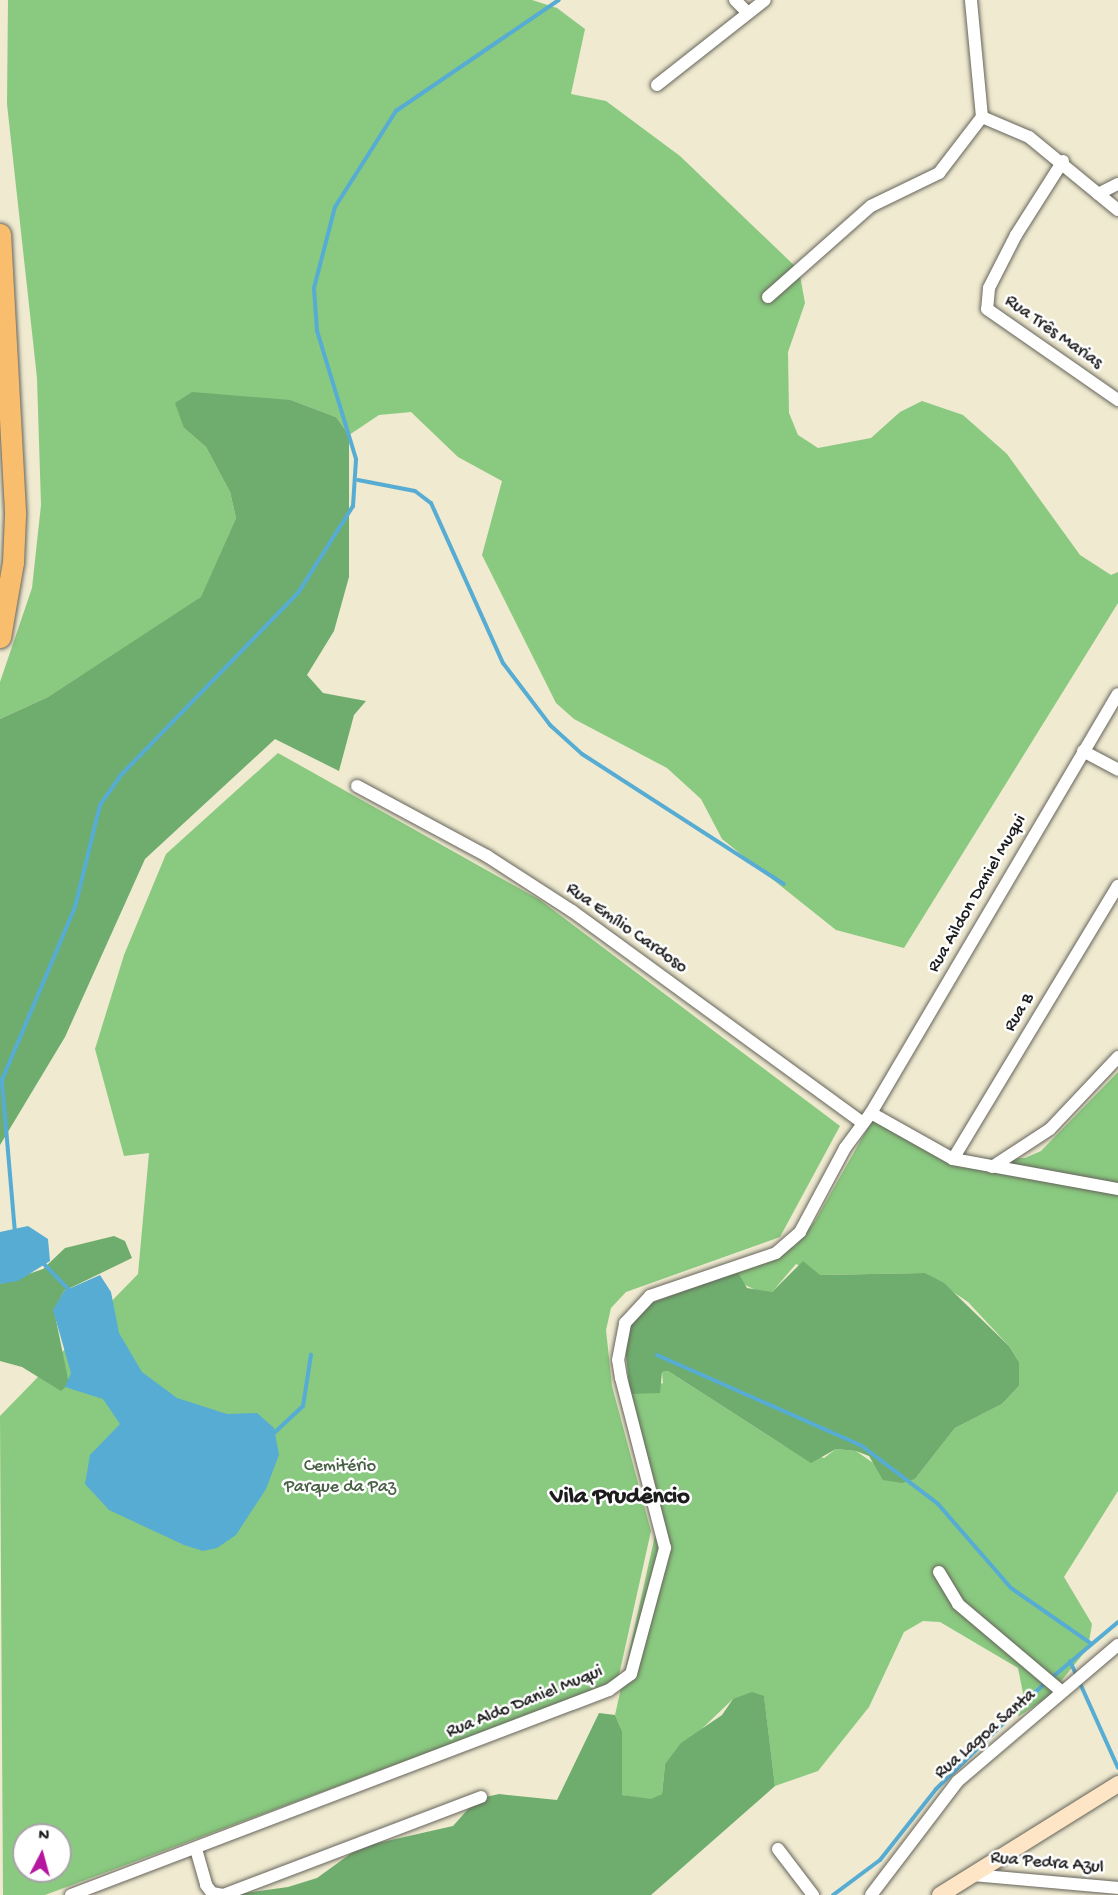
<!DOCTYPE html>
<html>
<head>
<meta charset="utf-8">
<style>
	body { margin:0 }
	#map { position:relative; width:1118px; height:1895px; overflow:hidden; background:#efead0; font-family:"Gochi Hand",sans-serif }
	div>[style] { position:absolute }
	.green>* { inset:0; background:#8ac980 }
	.forest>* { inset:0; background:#6fad6e }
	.water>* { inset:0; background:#57acd3 }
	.stream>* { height:4px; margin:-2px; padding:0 2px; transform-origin:2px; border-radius:2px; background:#57acd3 }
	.roads { filter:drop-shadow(0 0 2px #66645b) drop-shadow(0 0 2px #66645b) }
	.street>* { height:12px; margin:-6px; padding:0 6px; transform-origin:6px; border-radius:6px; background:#fff }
	.secondary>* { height:16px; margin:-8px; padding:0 8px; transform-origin:8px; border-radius:8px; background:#fde5c5 }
	.highway>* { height:21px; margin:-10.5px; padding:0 10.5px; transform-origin:10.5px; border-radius:10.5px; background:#f9be6d }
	span { translate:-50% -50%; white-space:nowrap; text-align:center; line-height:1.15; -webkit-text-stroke:5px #fff; paint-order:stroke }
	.street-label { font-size:18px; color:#1c1c1c }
	.park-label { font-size:18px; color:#486144 }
	.district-label { font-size:24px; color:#1c1c1c; font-weight:700 }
	.north { position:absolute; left:12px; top:1823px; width:60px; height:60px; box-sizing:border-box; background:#fff; border:2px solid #a4a4a4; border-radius:50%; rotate:6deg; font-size:16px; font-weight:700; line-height:24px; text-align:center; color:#1c1c1c }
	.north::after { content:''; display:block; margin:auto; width:21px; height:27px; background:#b5179e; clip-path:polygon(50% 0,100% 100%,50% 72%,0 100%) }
</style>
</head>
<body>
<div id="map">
	<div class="green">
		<i style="clip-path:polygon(8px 0,532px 0,557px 8px,585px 29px,571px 94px,606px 101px,680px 156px,799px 270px,805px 303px,788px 352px,789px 413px,798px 435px,818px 448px,871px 438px,900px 412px,922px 401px,963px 415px,1007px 454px,1080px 555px,1111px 575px,1118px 572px,1118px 603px,904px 948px,836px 930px,722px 839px,701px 799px,667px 768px,574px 719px,556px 703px,482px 555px,502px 481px,458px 457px,411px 412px,379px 415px,349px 435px,336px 417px,291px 400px,244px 399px,184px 428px,206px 447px,230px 492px,236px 518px,201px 598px,48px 697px,0 719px,0 682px,32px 588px,41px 505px,37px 378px,7px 104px)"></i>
		<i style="clip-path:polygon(evenodd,278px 753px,540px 900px,840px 1126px,780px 1237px,626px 1292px,611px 1308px,606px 1330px,612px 1386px,651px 1531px,619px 1675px,604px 1687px,45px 1895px,3px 1895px,0 1416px,138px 1274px,149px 1153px,124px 1156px,95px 1049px,124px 955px,166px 854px,278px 753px,24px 1835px,60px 1835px,60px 1871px,24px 1871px,24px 1835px)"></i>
		<i style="clip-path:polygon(1118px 1072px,1118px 1491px,1064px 1577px,1092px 1624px,1088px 1648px,1049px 1696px,1018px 1717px,1023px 1693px,1018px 1668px,940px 1622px,923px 1621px,904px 1632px,869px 1707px,818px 1771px,775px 1786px,764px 1697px,733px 1699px,665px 1764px,662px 1794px,651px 1800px,622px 1795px,622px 1731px,615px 1715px,656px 1531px,630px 1394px,663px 1383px,662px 1372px,668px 1371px,783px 1445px,824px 1458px,836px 1449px,856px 1451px,879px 1467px,915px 1479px,955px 1428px,1002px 1404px,1019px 1386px,1019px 1362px,1009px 1346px,968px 1302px,925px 1273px,819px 1275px,796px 1264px,772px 1292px,762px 1293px,739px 1282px,737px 1271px,795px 1246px,815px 1221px,874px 1117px,969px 1159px,1025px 1158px,1041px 1151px)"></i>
	</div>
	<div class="forest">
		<i style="clip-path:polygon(192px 392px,291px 400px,336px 417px,349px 435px,349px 577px,334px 631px,307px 675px,323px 693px,366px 701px,354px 715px,339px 771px,275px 739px,145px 859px,65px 1037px,0 1145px,0 719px,48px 697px,201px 597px,236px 518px,230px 492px,206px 447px,184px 428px,175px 403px)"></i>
		<i style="clip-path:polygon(114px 1236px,125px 1241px,132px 1258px,64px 1291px,54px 1310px,69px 1384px,61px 1391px,22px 1367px,0 1361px,0 1284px,43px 1269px,65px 1248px)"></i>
		<i style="clip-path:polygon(803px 1261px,820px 1275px,925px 1273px,944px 1283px,1009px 1346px,1019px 1362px,1019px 1386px,1002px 1404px,955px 1428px,915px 1479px,902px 1483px,883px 1480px,869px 1456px,856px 1451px,836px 1449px,811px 1463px,668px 1371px,662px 1372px,660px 1393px,630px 1394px,624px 1337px,635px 1309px,737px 1271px,747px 1288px,772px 1292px)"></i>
		<i style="clip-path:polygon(752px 1692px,764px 1696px,775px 1786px,651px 1895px,232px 1895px,288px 1887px,317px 1878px,360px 1847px,453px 1826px,477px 1799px,499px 1794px,557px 1800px,599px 1713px,615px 1715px,622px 1731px,622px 1795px,651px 1799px,662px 1794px,665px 1764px,681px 1743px,722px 1715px,733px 1699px)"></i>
	</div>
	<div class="water">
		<i style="clip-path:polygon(28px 1226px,48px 1239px,50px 1261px,18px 1281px,0 1284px,0 1232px)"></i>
		<i style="clip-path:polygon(100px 1275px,111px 1292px,119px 1333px,142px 1372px,177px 1398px,227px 1414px,257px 1413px,274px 1428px,279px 1455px,266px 1489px,236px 1535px,217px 1548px,203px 1551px,184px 1545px,109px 1510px,85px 1484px,90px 1455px,120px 1424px,103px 1399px,65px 1387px,71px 1373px,53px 1310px,64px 1291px)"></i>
	</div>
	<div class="stream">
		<i style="left:358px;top:480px;width:58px;rotate:10.9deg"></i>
		<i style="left:415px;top:491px;width:20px;rotate:37deg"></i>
		<i style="left:431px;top:503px;width:175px;rotate:65.8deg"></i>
		<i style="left:503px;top:663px;width:78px;rotate:52.8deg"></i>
		<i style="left:550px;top:725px;width:43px;rotate:42.2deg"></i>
		<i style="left:582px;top:754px;width:240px;rotate:32.8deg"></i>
		<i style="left:15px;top:1233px;width:154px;rotate:-94.9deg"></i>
		<i style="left:2px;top:1080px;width:188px;rotate:-67.1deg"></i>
		<i style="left:75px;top:907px;width:105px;rotate:-76.2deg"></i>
		<i style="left:100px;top:805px;width:35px;rotate:-55deg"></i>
		<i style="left:120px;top:776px;width:255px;rotate:-45.8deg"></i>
		<i style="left:298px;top:593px;width:103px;rotate:-57.7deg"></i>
		<i style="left:353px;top:506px;width:47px;rotate:-86.3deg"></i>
		<i style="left:356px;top:459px;width:134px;rotate:-106.9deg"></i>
		<i style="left:317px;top:331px;width:43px;rotate:-94deg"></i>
		<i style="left:314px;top:288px;width:84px;rotate:-75.5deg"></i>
		<i style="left:335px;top:207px;width:114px;rotate:-57.6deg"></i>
		<i style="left:396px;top:111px;width:197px;rotate:-34.3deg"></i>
		<i style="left:43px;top:1263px;width:42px;rotate:46deg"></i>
		<i style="left:657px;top:1355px;width:224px;rotate:23.9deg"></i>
		<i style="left:862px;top:1446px;width:96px;rotate:37.3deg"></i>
		<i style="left:938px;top:1504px;width:111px;rotate:49deg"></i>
		<i style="left:1011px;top:1588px;width:98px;rotate:34.7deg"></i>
		<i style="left:272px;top:1435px;width:42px;rotate:-43.1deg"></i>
		<i style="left:303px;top:1406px;width:52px;rotate:-81.1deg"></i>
		<i style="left:1070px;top:1661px;width:117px;rotate:65.8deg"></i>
		<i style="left:833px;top:1895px;width:59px;rotate:-36.7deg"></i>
		<i style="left:880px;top:1860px;width:90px;rotate:-51.7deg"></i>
		<i style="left:936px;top:1789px;width:149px;rotate:-44.2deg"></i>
		<i style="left:1043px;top:1685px;width:98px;rotate:-40deg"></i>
	</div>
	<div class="roads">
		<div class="street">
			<i style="left:735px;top:0;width:18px;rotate:45deg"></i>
			<i style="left:657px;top:85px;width:137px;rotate:-38.2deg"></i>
			<i style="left:982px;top:117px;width:51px;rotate:23.1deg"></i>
			<i style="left:1029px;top:137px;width:115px;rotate:39.4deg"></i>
			<i style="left:1063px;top:161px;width:88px;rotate:122.4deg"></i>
			<i style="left:1016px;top:235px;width:59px;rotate:117deg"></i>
			<i style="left:989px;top:288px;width:21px;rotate:95deg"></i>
			<i style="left:987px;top:309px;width:160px;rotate:34.8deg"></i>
			<i style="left:1098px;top:194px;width:22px;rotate:-27deg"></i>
			<i style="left:768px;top:297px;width:137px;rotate:-41.5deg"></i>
			<i style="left:871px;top:206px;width:76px;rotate:-25.9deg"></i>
			<i style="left:939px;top:173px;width:71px;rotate:-52.5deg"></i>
			<i style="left:982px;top:117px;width:118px;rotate:-95.4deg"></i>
			<i style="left:1083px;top:751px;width:40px;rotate:28deg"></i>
			<i style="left:357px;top:786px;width:148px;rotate:28.3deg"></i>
			<i style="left:487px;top:856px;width:101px;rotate:32.9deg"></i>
			<i style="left:572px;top:911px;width:358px;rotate:36.1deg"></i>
			<i style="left:871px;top:1113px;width:94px;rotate:29.3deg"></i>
			<i style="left:953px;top:1159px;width:168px;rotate:10.3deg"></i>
			<i style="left:953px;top:1159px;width:319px;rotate:-58.9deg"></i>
			<i style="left:992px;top:1167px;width:69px;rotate:-33.2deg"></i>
			<i style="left:1050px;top:1129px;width:99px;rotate:-46.6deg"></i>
			<i style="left:939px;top:1572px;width:37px;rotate:59deg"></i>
			<i style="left:958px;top:1604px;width:136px;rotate:40.2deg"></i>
			<i style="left:196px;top:1849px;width:37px;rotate:74deg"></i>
			<i style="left:206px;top:1885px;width:10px;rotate:53deg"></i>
			<i style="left:212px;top:1893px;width:11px;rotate:10deg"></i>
			<i style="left:223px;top:1895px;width:276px;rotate:-20.8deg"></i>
			<i style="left:778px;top:1849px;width:58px;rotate:52.7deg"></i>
			<i style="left:973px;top:1875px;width:146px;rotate:5.1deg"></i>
			<i style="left:71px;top:1895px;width:576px;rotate:-20.86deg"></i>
			<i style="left:609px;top:1690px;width:27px;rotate:-36deg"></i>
			<i style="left:631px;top:1674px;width:131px;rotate:-74.9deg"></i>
			<i style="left:665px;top:1548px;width:176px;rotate:-104.5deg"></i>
			<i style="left:621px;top:1378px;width:18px;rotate:-99deg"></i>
			<i style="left:618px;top:1360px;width:38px;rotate:-79deg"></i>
			<i style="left:625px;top:1323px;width:37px;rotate:-47deg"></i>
			<i style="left:650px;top:1296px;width:133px;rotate:-18.8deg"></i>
			<i style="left:776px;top:1253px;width:32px;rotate:-41deg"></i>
			<i style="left:800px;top:1232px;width:95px;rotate:-61.8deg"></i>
			<i style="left:845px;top:1148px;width:44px;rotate:-53.4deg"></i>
			<i style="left:871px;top:1113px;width:486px;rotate:-59.5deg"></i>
			<i style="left:871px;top:1895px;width:143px;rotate:-52.7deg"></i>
			<i style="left:958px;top:1781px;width:210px;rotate:-40.4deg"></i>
		</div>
		<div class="secondary">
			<i style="left:940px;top:1895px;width:210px;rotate:-31.9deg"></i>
		</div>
		<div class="highway">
			<i style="left:0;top:234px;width:281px;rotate:86.9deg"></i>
			<i style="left:15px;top:515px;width:47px;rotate:92.4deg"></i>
			<i style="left:13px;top:562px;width:76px;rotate:99.8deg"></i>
		</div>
	</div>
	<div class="street-label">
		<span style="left:1053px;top:333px;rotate:35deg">Rua Três Marias</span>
		<span style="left:978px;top:894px;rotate:-60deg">Rua Aildon Daniel Muqui</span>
		<span style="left:626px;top:929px;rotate:35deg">Rua Emílio Cardoso</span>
		<span style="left:1020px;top:1013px;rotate:-59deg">Rua B</span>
		<span style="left:525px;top:1703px;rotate:-22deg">Rua Aldo Daniel Muqui</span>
		<span style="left:986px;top:1735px;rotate:-41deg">Rua Lagoa Santa</span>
		<span style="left:1047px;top:1864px;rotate:5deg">Rua Pedra Azul</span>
	</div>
	<div class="park-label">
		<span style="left:340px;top:1478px">Cemitério<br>Parque da Paz</span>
	</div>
	<div class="district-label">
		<span style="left:620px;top:1498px">Vila Prudêncio</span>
	</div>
	<div class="north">N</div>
</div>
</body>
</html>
